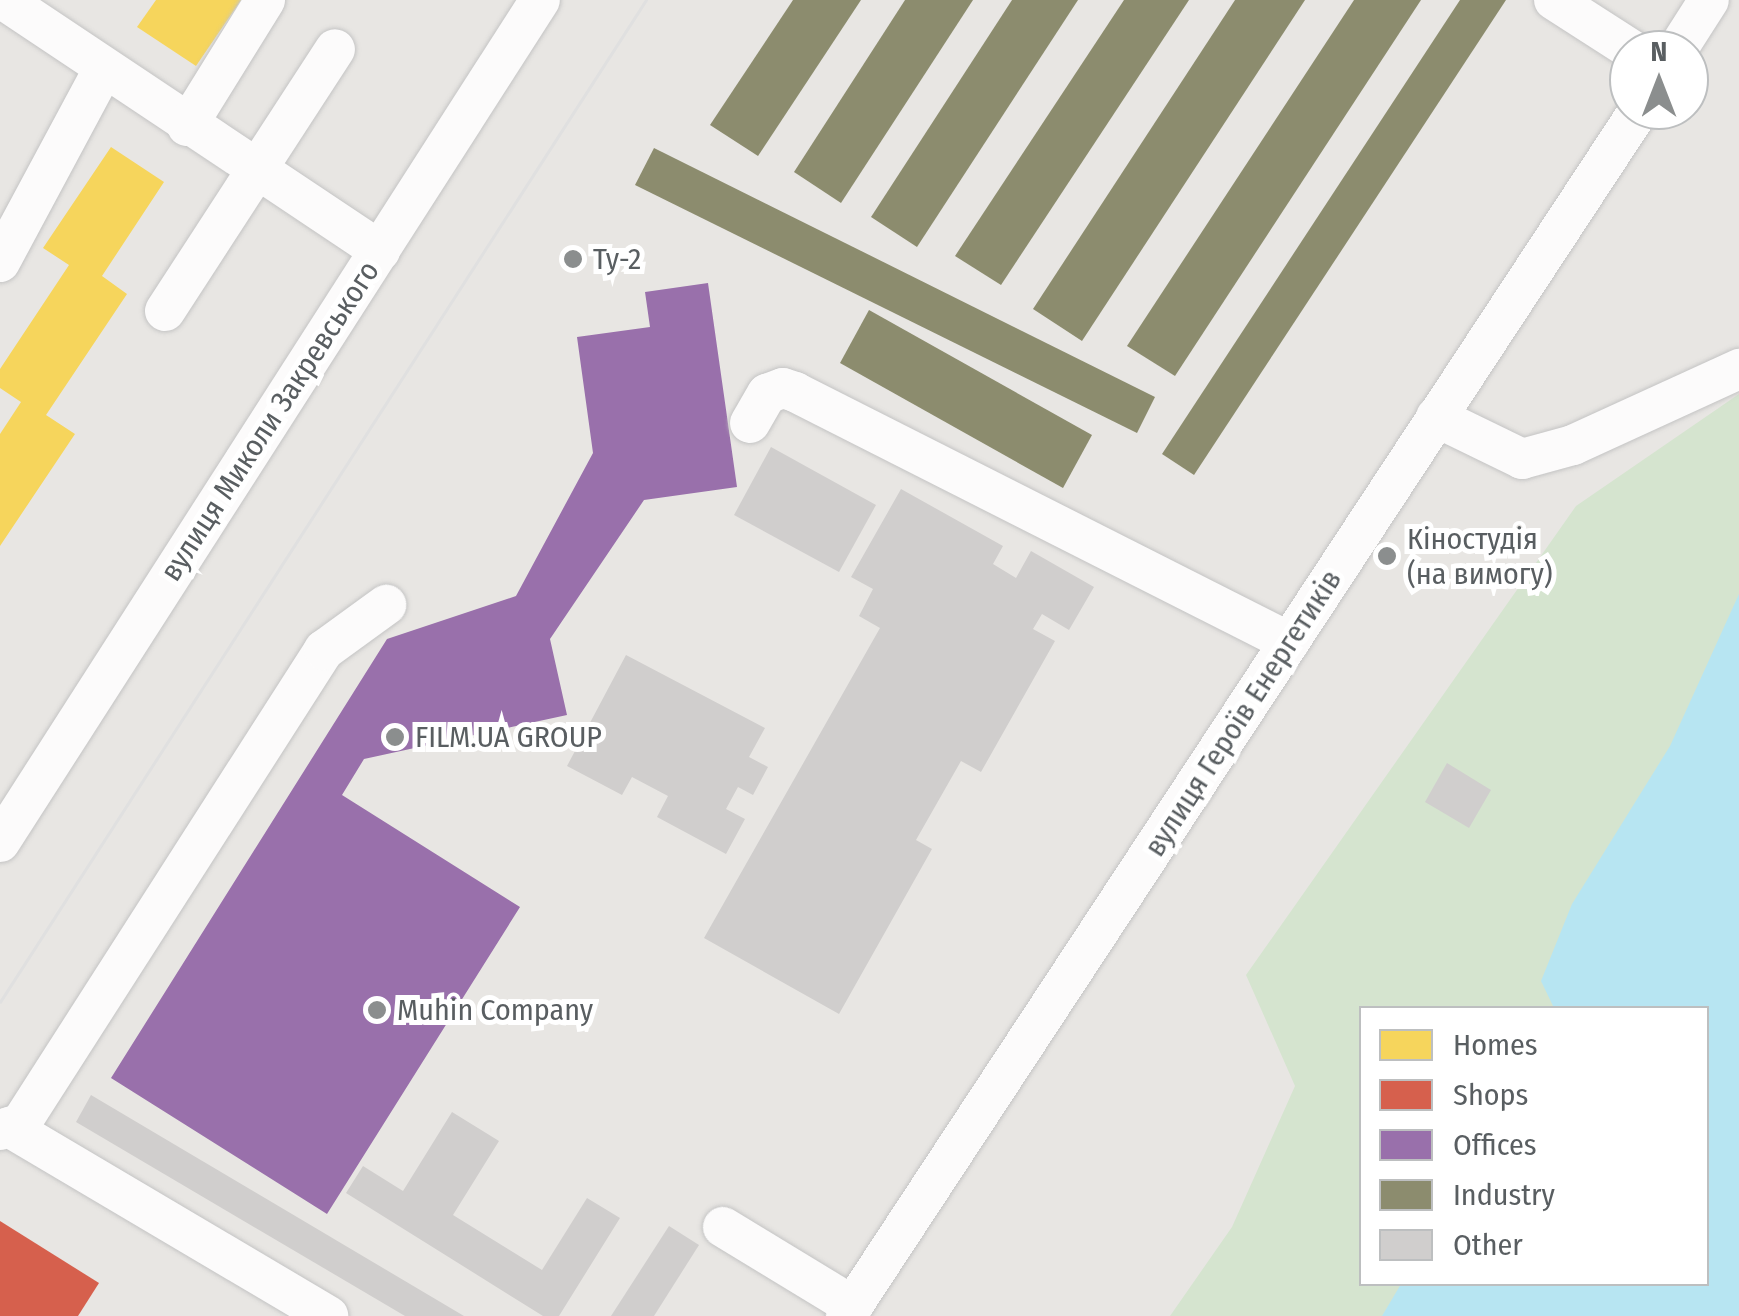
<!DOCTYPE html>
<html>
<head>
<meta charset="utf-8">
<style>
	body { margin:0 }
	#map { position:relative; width:1739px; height:1316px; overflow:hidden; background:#e8e6e3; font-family:"Fira Sans Condensed",sans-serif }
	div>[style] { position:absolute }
	.green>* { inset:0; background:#d5e4cf }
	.water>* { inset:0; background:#b7e5f2 }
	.homes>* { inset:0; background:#f6d55c }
	.shops>* { inset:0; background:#d6604d }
	.offices>* { inset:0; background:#9970ab }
	.industry>* { inset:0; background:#8c8c6e }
	.building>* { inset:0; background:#d0cecd }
	.roads { filter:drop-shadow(0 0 2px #c4c4c4) drop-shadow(0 0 2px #c4c4c4) }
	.minor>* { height:40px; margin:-20px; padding:0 20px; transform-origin:20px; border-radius:20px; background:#fcfbfb }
	.tram>* { height:2.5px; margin:-1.25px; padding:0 1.25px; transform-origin:1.25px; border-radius:1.25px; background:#e0e0e0 }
	.dots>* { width:28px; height:28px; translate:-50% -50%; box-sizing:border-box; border:5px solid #fff; border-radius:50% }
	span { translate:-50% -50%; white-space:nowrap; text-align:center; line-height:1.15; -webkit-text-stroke:10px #fff; paint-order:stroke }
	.poi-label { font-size:30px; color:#595e61 }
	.left { translate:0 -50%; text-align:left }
	.street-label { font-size:30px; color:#595e61 }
	.legend { position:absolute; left:1359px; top:1006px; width:350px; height:280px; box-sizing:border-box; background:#fff; border:2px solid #bdbfc0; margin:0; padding:12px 18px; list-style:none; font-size:30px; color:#595e61 }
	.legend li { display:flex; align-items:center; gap:20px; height:50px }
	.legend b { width:50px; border:2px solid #bdbfc0 }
	.north { position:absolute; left:1609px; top:30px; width:100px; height:100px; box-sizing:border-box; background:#fff; border:2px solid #bdbfc0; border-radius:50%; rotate:0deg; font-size:28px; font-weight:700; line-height:40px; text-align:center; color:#595e61 }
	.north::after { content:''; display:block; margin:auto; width:35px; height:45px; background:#8b8e8e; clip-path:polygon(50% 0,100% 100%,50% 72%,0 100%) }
</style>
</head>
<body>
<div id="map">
	<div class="green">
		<i style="clip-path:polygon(evenodd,1739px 394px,1739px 1316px,1170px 1316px,1232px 1227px,1295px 1086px,1246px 975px,1576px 506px,1739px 394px,1362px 1008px,1706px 1008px,1706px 1284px,1362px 1284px,1362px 1008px)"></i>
	</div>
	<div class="water">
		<i style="clip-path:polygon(1739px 594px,1739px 1316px,1382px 1316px,1401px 1284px,1706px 1284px,1706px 1008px,1554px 1008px,1541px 981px,1572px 904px,1670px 746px)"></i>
	</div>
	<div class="homes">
		<i style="clip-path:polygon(156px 0,241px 0,196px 66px,137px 27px)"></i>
		<i style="clip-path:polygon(111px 147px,164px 182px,102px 276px,127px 294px,46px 415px,75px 434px,0 546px,0 434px,21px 402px,0 388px,0 369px,69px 265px,43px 248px)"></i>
	</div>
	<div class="shops">
		<i style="clip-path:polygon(0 1221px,99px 1283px,78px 1316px,0 1316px)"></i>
	</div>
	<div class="offices">
		<i style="clip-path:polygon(708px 283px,737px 487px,644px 500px,550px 639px,567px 715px,364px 759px,342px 795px,520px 907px,327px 1214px,111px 1078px,387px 639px,516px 596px,593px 453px,577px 337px,650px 327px,645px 292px)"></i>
	</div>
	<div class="industry">
		<i style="clip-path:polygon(793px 0,861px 0,758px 156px,710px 125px)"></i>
		<i style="clip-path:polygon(905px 0,973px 0,841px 203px,794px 172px)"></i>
		<i style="clip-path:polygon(1012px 0,1078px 0,917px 247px,871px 217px)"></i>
		<i style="clip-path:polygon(1124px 0,1189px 0,1001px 285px,955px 256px)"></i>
		<i style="clip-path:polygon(1235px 0,1305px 0,1082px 341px,1033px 309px)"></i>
		<i style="clip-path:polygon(1354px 0,1421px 0,1175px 376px,1127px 346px)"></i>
		<i style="clip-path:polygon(1460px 0,1506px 0,1194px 475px,1162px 454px)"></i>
		<i style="clip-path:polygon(654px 148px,1155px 397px,1137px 433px,635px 185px)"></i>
		<i style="clip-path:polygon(869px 310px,1092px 435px,1063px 488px,840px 363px)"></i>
	</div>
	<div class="building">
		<i style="clip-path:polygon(771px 447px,876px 505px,839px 572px,734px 515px)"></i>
		<i style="clip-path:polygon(901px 489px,1003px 546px,993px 564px,1016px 578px,1031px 551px,1094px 587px,1069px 630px,1042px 614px,1033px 629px,1055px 641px,981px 772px,961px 761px,916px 840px,932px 849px,839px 1014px,704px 938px,880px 628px,859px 616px,873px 589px,851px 577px)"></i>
		<i style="clip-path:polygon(626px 655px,765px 728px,749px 757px,768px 767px,753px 795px,738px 787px,726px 809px,745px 819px,726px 854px,657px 817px,668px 796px,632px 777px,622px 795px,567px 766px)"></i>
		<i style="clip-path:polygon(1447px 763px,1491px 790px,1469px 828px,1425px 802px)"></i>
		<i style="clip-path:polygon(91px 1095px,464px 1316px,405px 1316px,76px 1122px)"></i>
		<i style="clip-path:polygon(452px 1112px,499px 1141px,453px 1215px,542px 1270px,587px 1198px,620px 1218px,559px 1316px,543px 1316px,346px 1193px,363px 1166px,403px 1191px)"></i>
		<i style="clip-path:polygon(669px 1226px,699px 1245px,654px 1316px,611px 1316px)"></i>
	</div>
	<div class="roads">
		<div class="minor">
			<i style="left:4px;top:0;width:452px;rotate:33.7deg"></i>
			<i style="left:1554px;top:0;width:93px;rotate:32.7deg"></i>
			<i style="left:1677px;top:50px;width:59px;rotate:-57.4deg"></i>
			<i style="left:187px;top:126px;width:148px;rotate:-58.2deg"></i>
			<i style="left:0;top:262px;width:218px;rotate:-61.8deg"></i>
			<i style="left:165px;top:311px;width:312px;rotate:-57deg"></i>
			<i style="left:1436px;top:417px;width:96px;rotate:26deg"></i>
			<i style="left:1522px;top:459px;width:53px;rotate:-15.4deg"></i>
			<i style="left:1573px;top:445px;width:183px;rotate:-24.6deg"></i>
			<i style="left:750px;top:423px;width:34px;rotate:-60deg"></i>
			<i style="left:767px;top:394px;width:17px;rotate:-21deg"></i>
			<i style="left:783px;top:388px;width:13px;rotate:18deg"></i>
			<i style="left:795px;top:392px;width:554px;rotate:26.84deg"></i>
			<i style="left:0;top:842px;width:1000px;rotate:-57.33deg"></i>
			<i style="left:9px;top:1127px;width:371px;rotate:30.6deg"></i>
			<i style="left:0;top:1130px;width:22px;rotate:-18deg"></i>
			<i style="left:21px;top:1123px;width:562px;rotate:-57.36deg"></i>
			<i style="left:324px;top:650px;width:77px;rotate:-36deg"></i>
			<i style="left:723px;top:1227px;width:152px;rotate:31.3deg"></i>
			<i style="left:846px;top:1316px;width:1443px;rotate:-56.67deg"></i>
		</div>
	</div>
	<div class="tram">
		<i style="left:0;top:1002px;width:1192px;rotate:-57.19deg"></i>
	</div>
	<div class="dots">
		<i style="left:573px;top:259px;background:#8b8e8e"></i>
		<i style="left:1387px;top:556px;background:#8b8e8e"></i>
		<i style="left:395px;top:737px;background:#8b8e8e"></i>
		<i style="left:377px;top:1010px;background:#8b8e8e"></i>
	</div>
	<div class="poi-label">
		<span class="left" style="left:593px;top:259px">Ту-2</span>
		<span class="left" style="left:1407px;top:556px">Кіностудія<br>(на вимогу)</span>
		<span class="left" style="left:415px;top:737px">FILM.UA GROUP</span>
		<span class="left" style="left:397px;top:1010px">Muhin Company</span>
	</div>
	<div class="street-label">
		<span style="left:270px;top:421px;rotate:-57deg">вулиця Миколи Закревського</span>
		<span style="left:1243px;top:713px;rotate:-57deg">вулиця Героїв Енергетиків</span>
	</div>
	<ul class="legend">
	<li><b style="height:28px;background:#f6d55c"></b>Homes</li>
	<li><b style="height:28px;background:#d6604d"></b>Shops</li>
	<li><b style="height:28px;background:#9970ab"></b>Offices</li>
	<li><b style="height:28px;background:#8c8c6e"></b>Industry</li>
	<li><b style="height:28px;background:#d0cecd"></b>Other</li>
	</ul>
	<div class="north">N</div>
</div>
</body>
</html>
